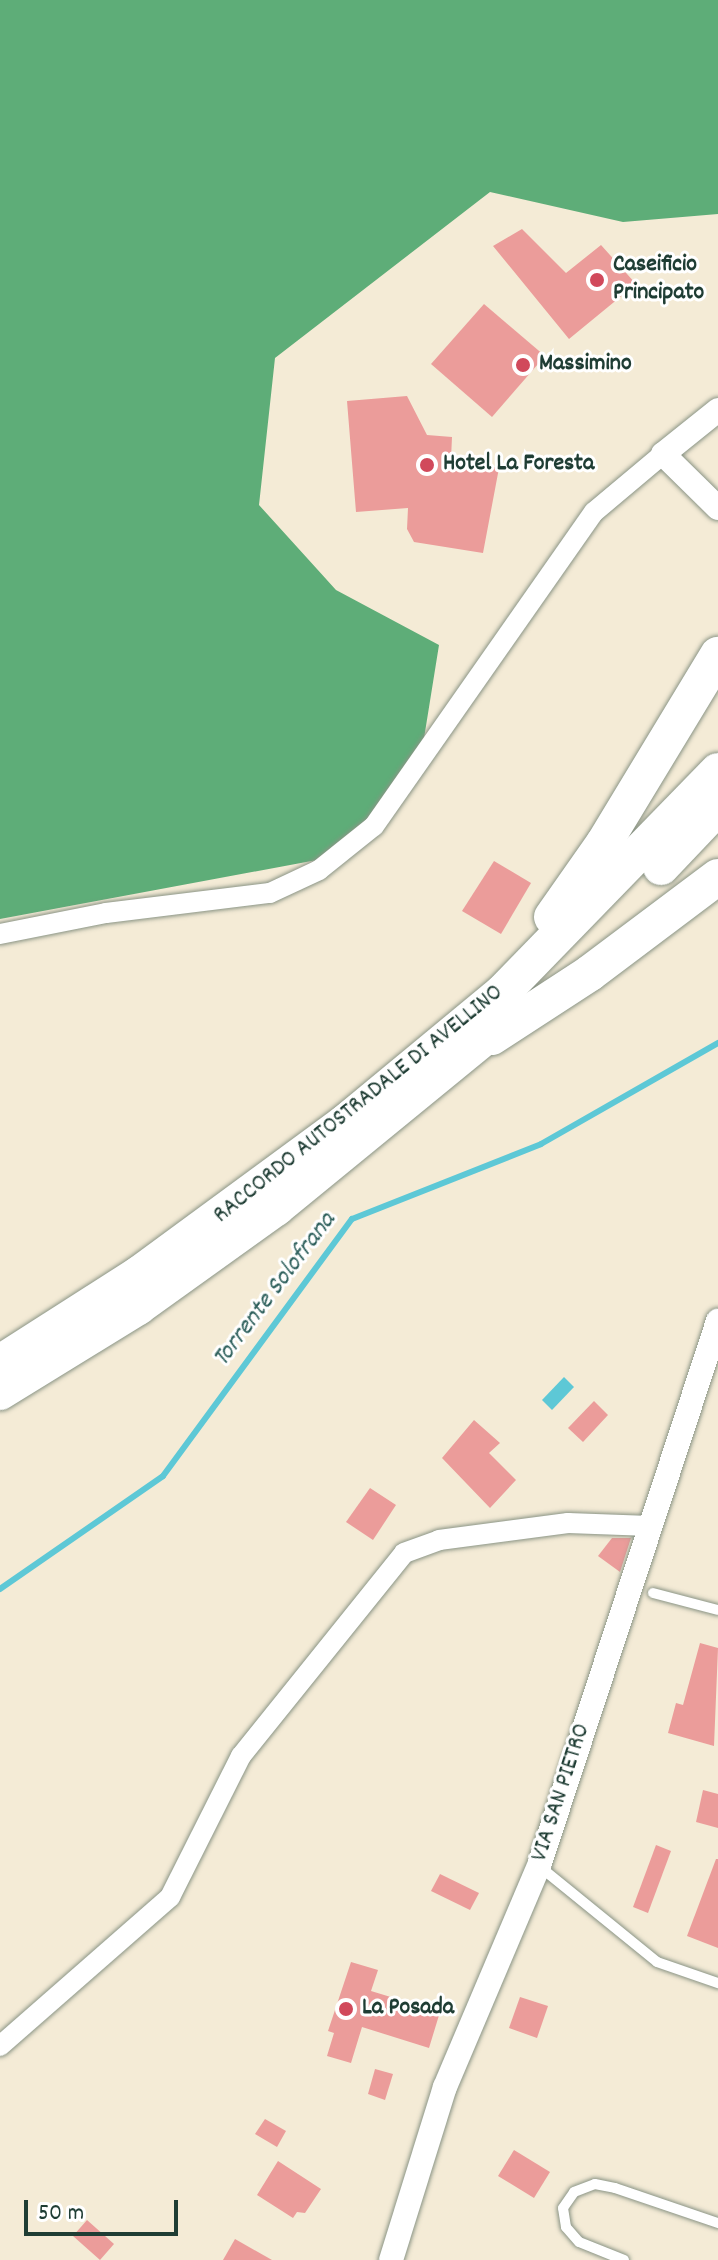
<!DOCTYPE html>
<html>
<head>
<meta charset="utf-8">
<style>
	body { margin:0 }
	#map { position:relative; width:718px; height:2260px; overflow:hidden; background:#f4ebd6; font-family:Dekko,sans-serif }
	div>[style] { position:absolute }
	.forest>* { inset:0; background:#5ead78 }
	.water>* { inset:0; background:#5dc8d6 }
	.stream>* { height:6px; margin:-3px; padding:0 3px; transform-origin:3px; border-radius:3px; background:#5dc8d6 }
	.building>* { inset:0; background:#eb9c9a }
	.roads { filter:drop-shadow(0 0 2px #8a9485) drop-shadow(0 0 2px #8a9485) }
	.service>* { height:10px; margin:-5px; padding:0 5px; transform-origin:5px; border-radius:5px; background:#fff }
	.minor>* { height:20px; margin:-10px; padding:0 10px; transform-origin:10px; border-radius:10px; background:#fff }
	.tertiary>* { height:24px; margin:-12px; padding:0 12px; transform-origin:12px; border-radius:12px; background:#fff }
	.motorway>* { height:36px; margin:-18px; padding:0 18px; transform-origin:18px; border-radius:18px; background:#fff }
	.dots>* { width:22px; height:22px; translate:-50% -50%; box-sizing:border-box; border:4px solid #fff; border-radius:50% }
	span { translate:-50% -50%; white-space:nowrap; text-align:center; line-height:1.15; -webkit-text-stroke:6px #fff; paint-order:stroke }
	.poi-label { font-size:24px; color:#1f3d34; font-weight:700 }
	.left { translate:0 -50%; text-align:left }
	.street-label { font-size:24px; color:#1f3d34 }
	.water-label { font-size:26px; color:#2e605c; font-style:italic }
	.scale { position:absolute; left:24px; top:2200px; width:154px; height:36px; box-sizing:border-box; border:4px solid #1f3d34; border-top:0; padding-left:10px; font-size:24px; line-height:28px; white-space:nowrap; color:#1f3d34; -webkit-text-stroke:6px #fff; paint-order:stroke }
</style>
</head>
<body>
<div id="map">
	<div class="forest">
		<i style="clip-path:polygon(0 0,718px 0,718px 214px,623px 222px,490px 192px,275px 358px,259px 505px,336px 590px,439px 645px,421px 757px,349px 854px,0 919px)"></i>
	</div>
	<div class="water">
		<i style="clip-path:polygon(564px 1377px,574px 1387px,552px 1410px,542px 1400px)"></i>
	</div>
	<div class="stream">
		<i style="left:0;top:1589px;width:198px;rotate:-34.7deg"></i>
		<i style="left:163px;top:1476px;width:319px;rotate:-53.7deg"></i>
		<i style="left:352px;top:1219px;width:203px;rotate:-21.6deg"></i>
		<i style="left:541px;top:1144px;width:204px;rotate:-29.7deg"></i>
	</div>
	<div class="building">
		<i style="clip-path:polygon(522px 229px,566px 273px,601px 245px,636px 284px,569px 339px,493px 246px)"></i>
		<i style="clip-path:polygon(484px 304px,545px 356px,492px 417px,431px 364px)"></i>
		<i style="clip-path:polygon(407px 396px,427px 435px,452px 437px,451px 459px,499px 468px,483px 553px,414px 542px,407px 529px,408px 508px,356px 512px,347px 401px)"></i>
		<i style="clip-path:polygon(494px 861px,531px 883px,501px 934px,462px 911px)"></i>
		<i style="clip-path:polygon(594px 1401px,608px 1415px,583px 1442px,568px 1428px)"></i>
		<i style="clip-path:polygon(474px 1420px,500px 1443px,489px 1453px,516px 1480px,490px 1508px,442px 1458px)"></i>
		<i style="clip-path:polygon(370px 1488px,396px 1505px,373px 1540px,346px 1522px)"></i>
		<i style="clip-path:polygon(612px 1538px,631px 1538px,620px 1572px,598px 1556px)"></i>
		<i style="clip-path:polygon(700px 1643px,718px 1648px,714px 1746px,668px 1733px,676px 1703px,683px 1705px)"></i>
		<i style="clip-path:polygon(703px 1790px,718px 1794px,718px 1828px,696px 1822px)"></i>
		<i style="clip-path:polygon(656px 1845px,671px 1851px,648px 1913px,633px 1907px)"></i>
		<i style="clip-path:polygon(716px 1859px,718px 1859px,718px 1948px,687px 1936px)"></i>
		<i style="clip-path:polygon(440px 1874px,479px 1893px,470px 1910px,431px 1891px)"></i>
		<i style="clip-path:polygon(351px 1962px,378px 1970px,371px 1991px,440px 2012px,429px 2048px,362px 2027px,351px 2063px,327px 2056px,334px 2033px,328px 2031px)"></i>
		<i style="clip-path:polygon(520px 1997px,548px 2006px,537px 2038px,509px 2028px)"></i>
		<i style="clip-path:polygon(375px 2069px,393px 2074px,385px 2100px,368px 2094px)"></i>
		<i style="clip-path:polygon(265px 2119px,286px 2131px,277px 2147px,255px 2134px)"></i>
		<i style="clip-path:polygon(514px 2150px,550px 2172px,534px 2198px,498px 2176px)"></i>
		<i style="clip-path:polygon(278px 2161px,321px 2189px,305px 2213px,297px 2212px,293px 2218px,257px 2195px)"></i>
		<i style="clip-path:polygon(87px 2220px,114px 2244px,100px 2260px,73px 2236px)"></i>
		<i style="clip-path:polygon(235px 2239px,272px 2260px,223px 2260px)"></i>
	</div>
	<div class="roads">
		<div class="service">
			<i style="left:653px;top:1593px;width:67px;rotate:14.7deg"></i>
			<i style="left:539px;top:1866px;width:152px;rotate:39.1deg"></i>
			<i style="left:657px;top:1962px;width:65px;rotate:19deg"></i>
			<i style="left:624px;top:2260px;width:48px;rotate:-158.2deg"></i>
			<i style="left:579px;top:2242px;width:20px;rotate:-131deg"></i>
			<i style="left:566px;top:2227px;width:19px;rotate:-99deg"></i>
			<i style="left:563px;top:2208px;width:19px;rotate:-55deg"></i>
			<i style="left:574px;top:2192px;width:22px;rotate:-21deg"></i>
			<i style="left:595px;top:2184px;width:20px;rotate:11deg"></i>
			<i style="left:615px;top:2188px;width:109px;rotate:18.8deg"></i>
		</div>
		<div class="minor">
			<i style="left:0;top:934px;width:108px;rotate:-11.2deg"></i>
			<i style="left:106px;top:913px;width:165px;rotate:-7deg"></i>
			<i style="left:270px;top:893px;width:54px;rotate:-25.1deg"></i>
			<i style="left:319px;top:870px;width:70px;rotate:-38.7deg"></i>
			<i style="left:374px;top:826px;width:383px;rotate:-55deg"></i>
			<i style="left:594px;top:512px;width:90px;rotate:-40deg"></i>
			<i style="left:0;top:2046px;width:226px;rotate:-41.2deg"></i>
			<i style="left:170px;top:1897px;width:158px;rotate:-63.3deg"></i>
			<i style="left:241px;top:1756px;width:260px;rotate:-51.2deg"></i>
			<i style="left:404px;top:1553px;width:37px;rotate:-20deg"></i>
			<i style="left:439px;top:1540px;width:130px;rotate:-7.5deg"></i>
			<i style="left:568px;top:1523px;width:82px;rotate:2.1deg"></i>
		</div>
		<div class="tertiary">
			<i style="left:718px;top:410px;width:70px;rotate:141.3deg"></i>
			<i style="left:663px;top:454px;width:77px;rotate:44.5deg"></i>
			<i style="left:391px;top:2260px;width:181px;rotate:-72.7deg"></i>
			<i style="left:445px;top:2087px;width:240px;rotate:-67deg"></i>
			<i style="left:539px;top:1866px;width:574px;rotate:-71.82deg"></i>
		</div>
		<div class="motorway">
			<i style="left:661px;top:867px;width:83px;rotate:-46.5deg"></i>
			<i style="left:552px;top:917px;width:90px;rotate:-54.9deg"></i>
			<i style="left:604px;top:843px;width:220px;rotate:-58.8deg"></i>
			<i style="left:492px;top:1037px;width:117px;rotate:-33.1deg"></i>
			<i style="left:590px;top:973px;width:160px;rotate:-36.9deg"></i>
			<i style="left:0;top:1363px;width:165px;rotate:-32.6deg"></i>
			<i style="left:139px;top:1274px;width:257px;rotate:-36.3deg"></i>
			<i style="left:346px;top:1122px;width:204px;rotate:-39.6deg"></i>
			<i style="left:503px;top:992px;width:308px;rotate:-45.8deg"></i>
			<i style="left:0;top:1392px;width:162px;rotate:-31.6deg"></i>
			<i style="left:138px;top:1307px;width:170px;rotate:-35.7deg"></i>
			<i style="left:276px;top:1208px;width:300px;rotate:-39.3deg"></i>
		</div>
	</div>
	<div class="dots">
		<i style="left:597px;top:280px;background:#d1495b"></i>
		<i style="left:523px;top:365px;background:#d1495b"></i>
		<i style="left:427px;top:465px;background:#d1495b"></i>
		<i style="left:346px;top:2009px;background:#d1495b"></i>
	</div>
	<div class="poi-label">
		<span class="left" style="left:613px;top:280px">Caseificio<br>Principato</span>
		<span class="left" style="left:539px;top:365px">Massimino</span>
		<span class="left" style="left:443px;top:465px">Hotel La Foresta</span>
		<span class="left" style="left:362px;top:2009px">La Posada</span>
	</div>
	<div class="street-label">
		<span style="left:359px;top:1105px;rotate:-39deg">RACCORDO AUTOSTRADALE DI AVELLINO</span>
		<span style="left:562px;top:1793px;rotate:-72deg">VIA SAN PIETRO</span>
	</div>
	<div class="water-label">
		<span style="left:275px;top:1290px;rotate:-53deg">Torrente Solofrana</span>
	</div>
	<div class="scale">50 m</div>
</div>
</body>
</html>
